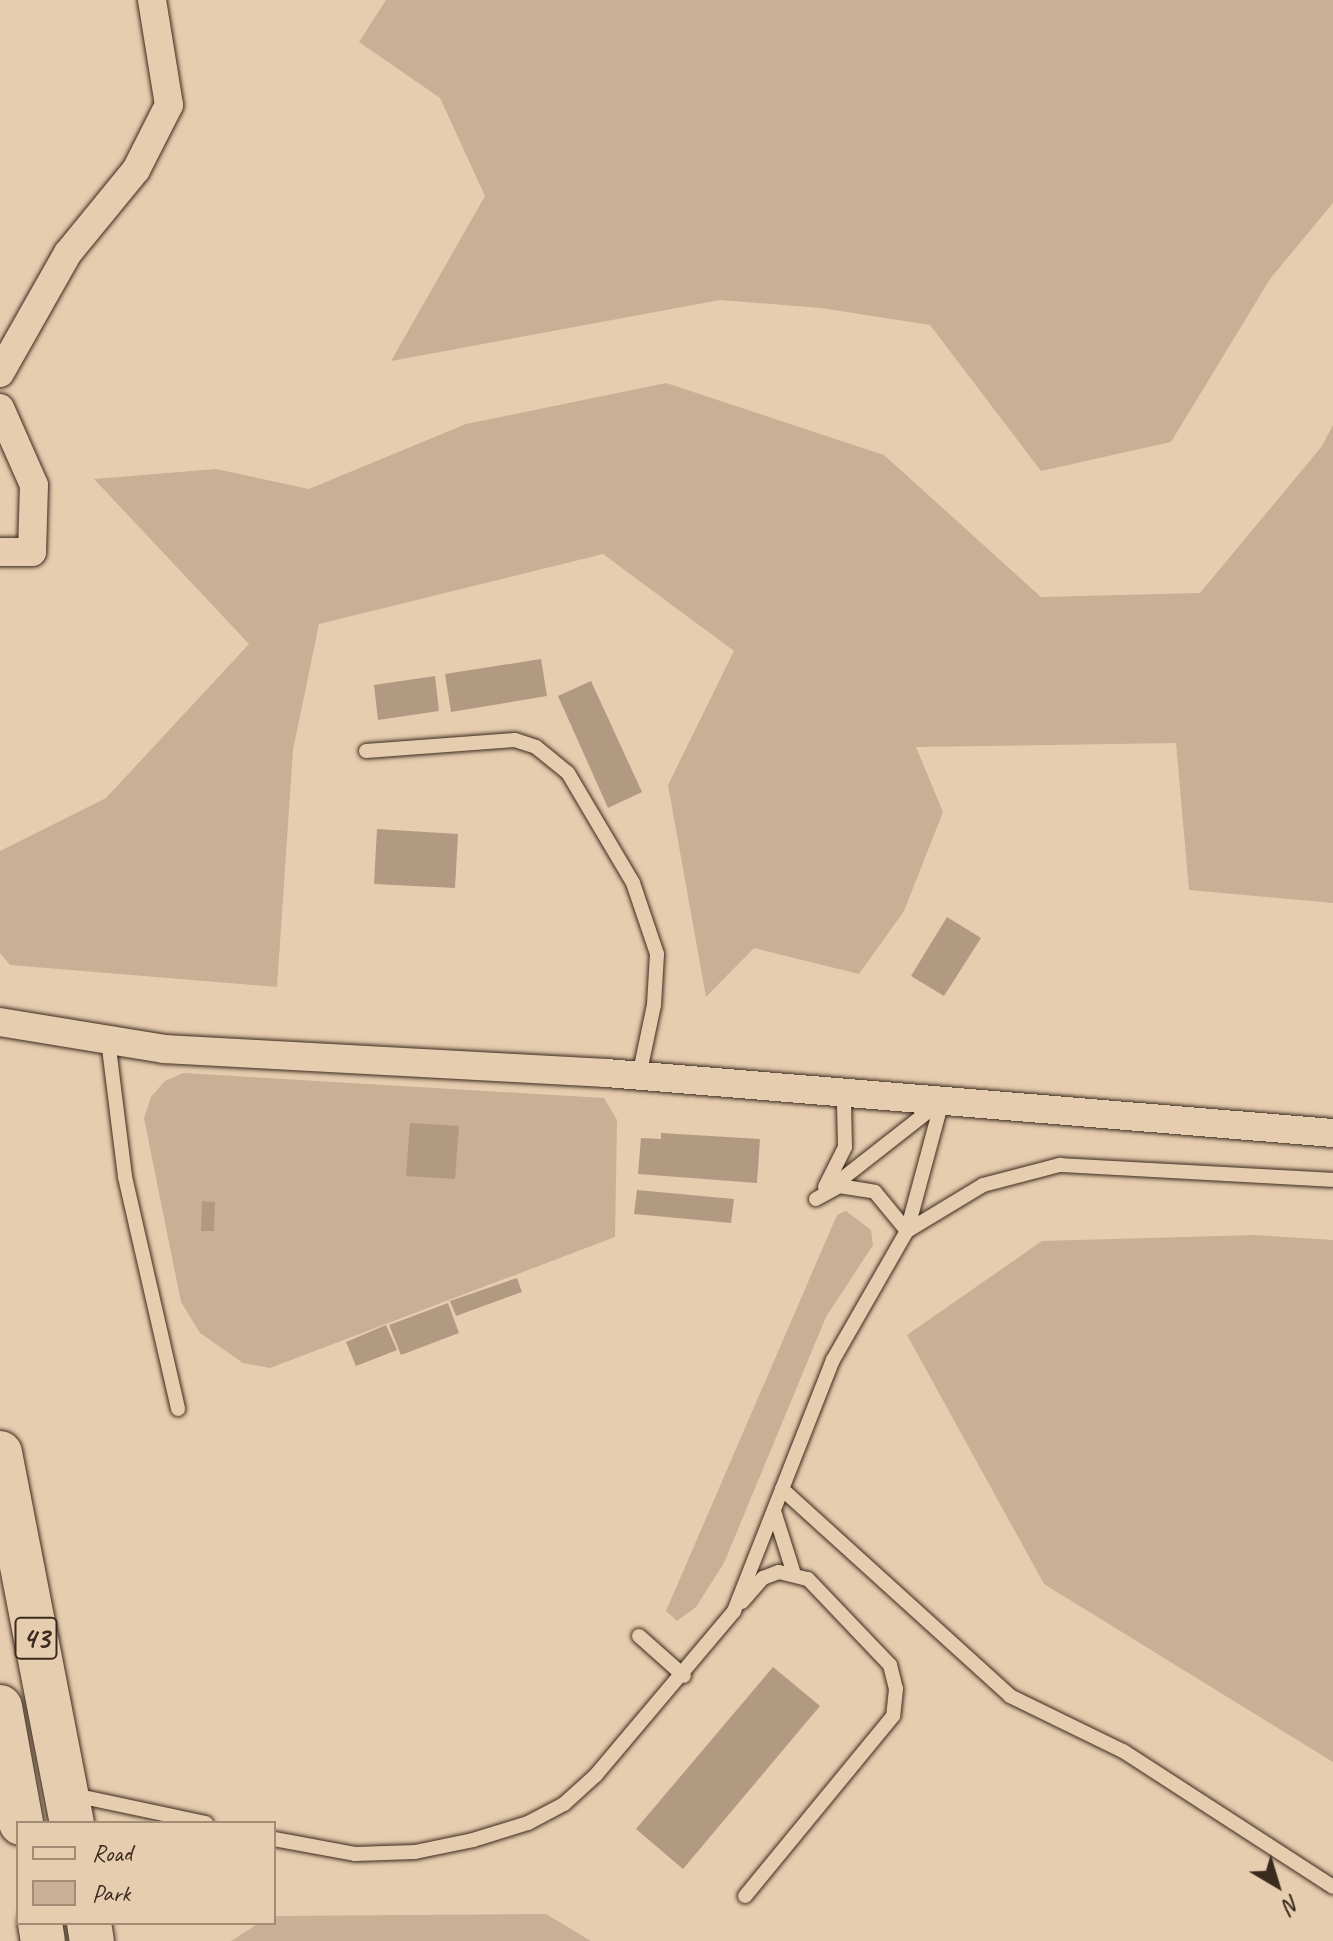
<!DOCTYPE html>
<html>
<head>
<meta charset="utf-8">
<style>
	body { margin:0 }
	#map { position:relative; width:1333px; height:1941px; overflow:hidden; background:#e7cdaf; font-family:Caveat,sans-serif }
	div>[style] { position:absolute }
	.green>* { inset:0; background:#c8af95 }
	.building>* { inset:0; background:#b29a82 }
	.roads { filter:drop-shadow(0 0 2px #3b2a1e) drop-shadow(0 0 2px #3b2a1e) }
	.service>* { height:14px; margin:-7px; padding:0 7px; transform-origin:7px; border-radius:7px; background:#e7cdaf }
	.minor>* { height:28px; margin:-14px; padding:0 14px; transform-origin:14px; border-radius:14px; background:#e7cdaf }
	.primary>* { height:44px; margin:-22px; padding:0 22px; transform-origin:22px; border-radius:22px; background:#e7cdaf }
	span { translate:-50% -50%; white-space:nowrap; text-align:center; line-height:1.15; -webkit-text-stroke:8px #e7cdaf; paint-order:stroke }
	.shield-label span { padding:2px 6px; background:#e7cdaf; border:2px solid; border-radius:6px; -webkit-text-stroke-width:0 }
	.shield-label { font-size:30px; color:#3b2a1e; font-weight:700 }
	.legend { position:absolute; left:16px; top:1821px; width:260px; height:104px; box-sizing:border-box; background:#e7cdaf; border:2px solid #a28c75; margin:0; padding:10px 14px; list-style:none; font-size:24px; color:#3b2a1e }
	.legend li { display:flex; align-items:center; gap:16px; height:40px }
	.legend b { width:40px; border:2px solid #a28c75 }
	.north { position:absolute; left:1237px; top:1845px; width:80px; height:80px; -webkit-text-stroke:6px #e7cdaf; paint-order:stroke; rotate:142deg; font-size:22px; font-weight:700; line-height:32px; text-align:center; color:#3b2a1e }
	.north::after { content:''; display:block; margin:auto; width:28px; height:36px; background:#3b2a1e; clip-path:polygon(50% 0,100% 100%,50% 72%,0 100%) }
</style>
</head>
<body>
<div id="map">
	<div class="green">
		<i style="clip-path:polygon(386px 0,1333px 0,1333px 203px,1270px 279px,1171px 442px,1041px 471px,930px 325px,821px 308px,720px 300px,391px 361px,485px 196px,440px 98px,359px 42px)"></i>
		<i style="clip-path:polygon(666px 383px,884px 455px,1041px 597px,1200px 593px,1322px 446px,1333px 425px,1333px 903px,1189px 890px,1176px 743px,916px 747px,943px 812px,904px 911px,859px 974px,754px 948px,706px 997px,668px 785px,734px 651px,603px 554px,319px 624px,293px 750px,277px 987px,10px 965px,0 953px,0 851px,106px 798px,249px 644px,94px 479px,216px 469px,309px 489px,466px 424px)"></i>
		<i style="clip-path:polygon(183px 1073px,604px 1098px,617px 1120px,615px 1237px,270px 1368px,243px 1363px,200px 1333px,181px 1302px,144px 1118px,151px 1097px,165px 1081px)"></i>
		<i style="clip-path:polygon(846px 1211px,871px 1230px,873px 1245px,826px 1317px,724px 1563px,696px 1607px,677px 1621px,666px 1611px,837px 1215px)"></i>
		<i style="clip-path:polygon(1255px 1235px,1333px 1240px,1333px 1762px,1044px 1584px,907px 1335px,1042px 1241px)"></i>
		<i style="clip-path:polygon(546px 1914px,591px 1941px,231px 1941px,259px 1923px,274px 1923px,274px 1916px)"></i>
	</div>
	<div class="building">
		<i style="clip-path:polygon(541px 659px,547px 696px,451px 712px,445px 674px)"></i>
		<i style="clip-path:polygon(435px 676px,439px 711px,378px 720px,374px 685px)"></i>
		<i style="clip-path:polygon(591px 681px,642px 792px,608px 808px,558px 696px)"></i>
		<i style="clip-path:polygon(377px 829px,458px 834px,455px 888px,374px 884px)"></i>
		<i style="clip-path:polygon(947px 917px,981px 938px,944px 996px,911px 976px)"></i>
		<i style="clip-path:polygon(410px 1123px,459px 1126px,455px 1179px,406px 1176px)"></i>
		<i style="clip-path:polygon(661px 1133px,760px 1139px,757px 1183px,638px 1174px,641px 1138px,661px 1139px)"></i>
		<i style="clip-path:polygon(637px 1190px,734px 1199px,731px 1223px,634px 1214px)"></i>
		<i style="clip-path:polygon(202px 1201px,215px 1202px,214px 1231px,201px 1231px)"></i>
		<i style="clip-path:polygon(517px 1278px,522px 1292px,456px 1316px,450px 1301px)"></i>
		<i style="clip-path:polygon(448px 1303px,459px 1333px,401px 1355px,389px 1325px)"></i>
		<i style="clip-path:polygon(386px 1325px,397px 1350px,356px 1366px,346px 1342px)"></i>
		<i style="clip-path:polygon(773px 1667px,820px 1706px,683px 1869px,636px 1829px)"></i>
	</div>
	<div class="roads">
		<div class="service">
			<i style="left:366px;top:751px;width:149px;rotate:-4.2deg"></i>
			<i style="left:515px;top:740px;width:22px;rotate:18deg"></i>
			<i style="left:536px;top:747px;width:41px;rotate:39.1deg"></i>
			<i style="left:568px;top:773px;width:128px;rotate:59.4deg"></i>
			<i style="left:633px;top:883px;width:75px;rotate:71.3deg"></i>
			<i style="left:657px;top:954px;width:51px;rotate:93.4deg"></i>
			<i style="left:654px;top:1005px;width:73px;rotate:101.9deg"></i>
			<i style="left:108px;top:1040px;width:138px;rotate:82.9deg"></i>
			<i style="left:125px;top:1177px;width:238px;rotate:77.1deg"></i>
			<i style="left:833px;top:1186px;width:135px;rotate:-38.1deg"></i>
			<i style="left:825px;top:1187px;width:45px;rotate:-63.4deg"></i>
			<i style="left:845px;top:1147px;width:44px;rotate:-91.3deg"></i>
			<i style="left:844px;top:1103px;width:14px;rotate:-129deg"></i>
			<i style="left:816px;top:1199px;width:26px;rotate:-29deg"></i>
			<i style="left:839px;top:1186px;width:36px;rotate:9deg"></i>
			<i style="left:875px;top:1192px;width:50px;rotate:50.6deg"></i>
			<i style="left:907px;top:1231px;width:89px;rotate:-31.2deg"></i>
			<i style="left:983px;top:1185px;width:80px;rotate:-14.6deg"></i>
			<i style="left:1060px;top:1165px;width:273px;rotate:3.1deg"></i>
			<i style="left:782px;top:1489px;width:308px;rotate:42.2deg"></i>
			<i style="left:1010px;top:1696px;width:126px;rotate:26deg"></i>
			<i style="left:1123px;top:1751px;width:250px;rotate:32.9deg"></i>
			<i style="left:774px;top:1511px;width:63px;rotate:72.4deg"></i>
			<i style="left:742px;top:1602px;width:32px;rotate:-49deg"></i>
			<i style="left:763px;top:1578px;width:17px;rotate:-21deg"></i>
			<i style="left:779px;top:1572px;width:30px;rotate:14deg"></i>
			<i style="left:808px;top:1579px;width:119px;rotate:46.4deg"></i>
			<i style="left:890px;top:1665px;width:25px;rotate:76deg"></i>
			<i style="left:896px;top:1689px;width:27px;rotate:96deg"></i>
			<i style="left:893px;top:1716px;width:233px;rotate:129.4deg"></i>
			<i style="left:639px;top:1636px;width:60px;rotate:41.6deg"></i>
			<i style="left:74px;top:1795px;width:135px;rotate:12deg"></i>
			<i style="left:274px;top:1839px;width:82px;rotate:10.5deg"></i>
			<i style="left:355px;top:1854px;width:60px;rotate:-1.9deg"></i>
			<i style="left:415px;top:1852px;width:59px;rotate:-11.7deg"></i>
			<i style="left:473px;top:1840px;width:58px;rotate:-17.2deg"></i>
			<i style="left:528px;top:1823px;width:41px;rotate:-27.8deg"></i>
			<i style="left:564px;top:1804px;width:43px;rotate:-42.2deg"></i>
			<i style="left:596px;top:1775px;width:214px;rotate:-49.9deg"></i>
			<i style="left:734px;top:1611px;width:270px;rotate:-68.5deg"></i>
			<i style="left:833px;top:1360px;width:149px;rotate:-60.2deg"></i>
			<i style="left:907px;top:1231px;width:135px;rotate:-74.9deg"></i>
		</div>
		<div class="minor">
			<i style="left:0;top:373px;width:138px;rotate:-60.5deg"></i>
			<i style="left:68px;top:253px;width:107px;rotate:-50.7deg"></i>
			<i style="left:136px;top:170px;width:73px;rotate:-63.1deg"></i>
			<i style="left:169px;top:105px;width:106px;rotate:-99.2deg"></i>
			<i style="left:0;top:408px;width:84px;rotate:66.2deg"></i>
			<i style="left:34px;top:485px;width:67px;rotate:91.7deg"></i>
			<i style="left:32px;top:552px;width:32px;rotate:180deg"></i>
			<i style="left:0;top:1022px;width:166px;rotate:9.3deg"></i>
			<i style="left:164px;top:1049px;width:443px;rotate:3.1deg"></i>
			<i style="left:606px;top:1073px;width:729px;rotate:4.72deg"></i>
		</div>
		<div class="primary">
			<i style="left:0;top:1453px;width:377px;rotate:79deg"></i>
			<i style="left:0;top:1707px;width:118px;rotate:79.7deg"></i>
			<i style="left:40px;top:1923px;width:18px;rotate:81deg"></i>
			<i style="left:89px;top:1923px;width:18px;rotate:81deg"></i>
		</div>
	</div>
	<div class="shield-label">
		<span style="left:36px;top:1638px">43</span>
	</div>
	<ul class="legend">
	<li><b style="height:10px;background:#e7cdaf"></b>Road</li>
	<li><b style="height:22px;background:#c8af95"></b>Park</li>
	</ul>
	<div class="north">N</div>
</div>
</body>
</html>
